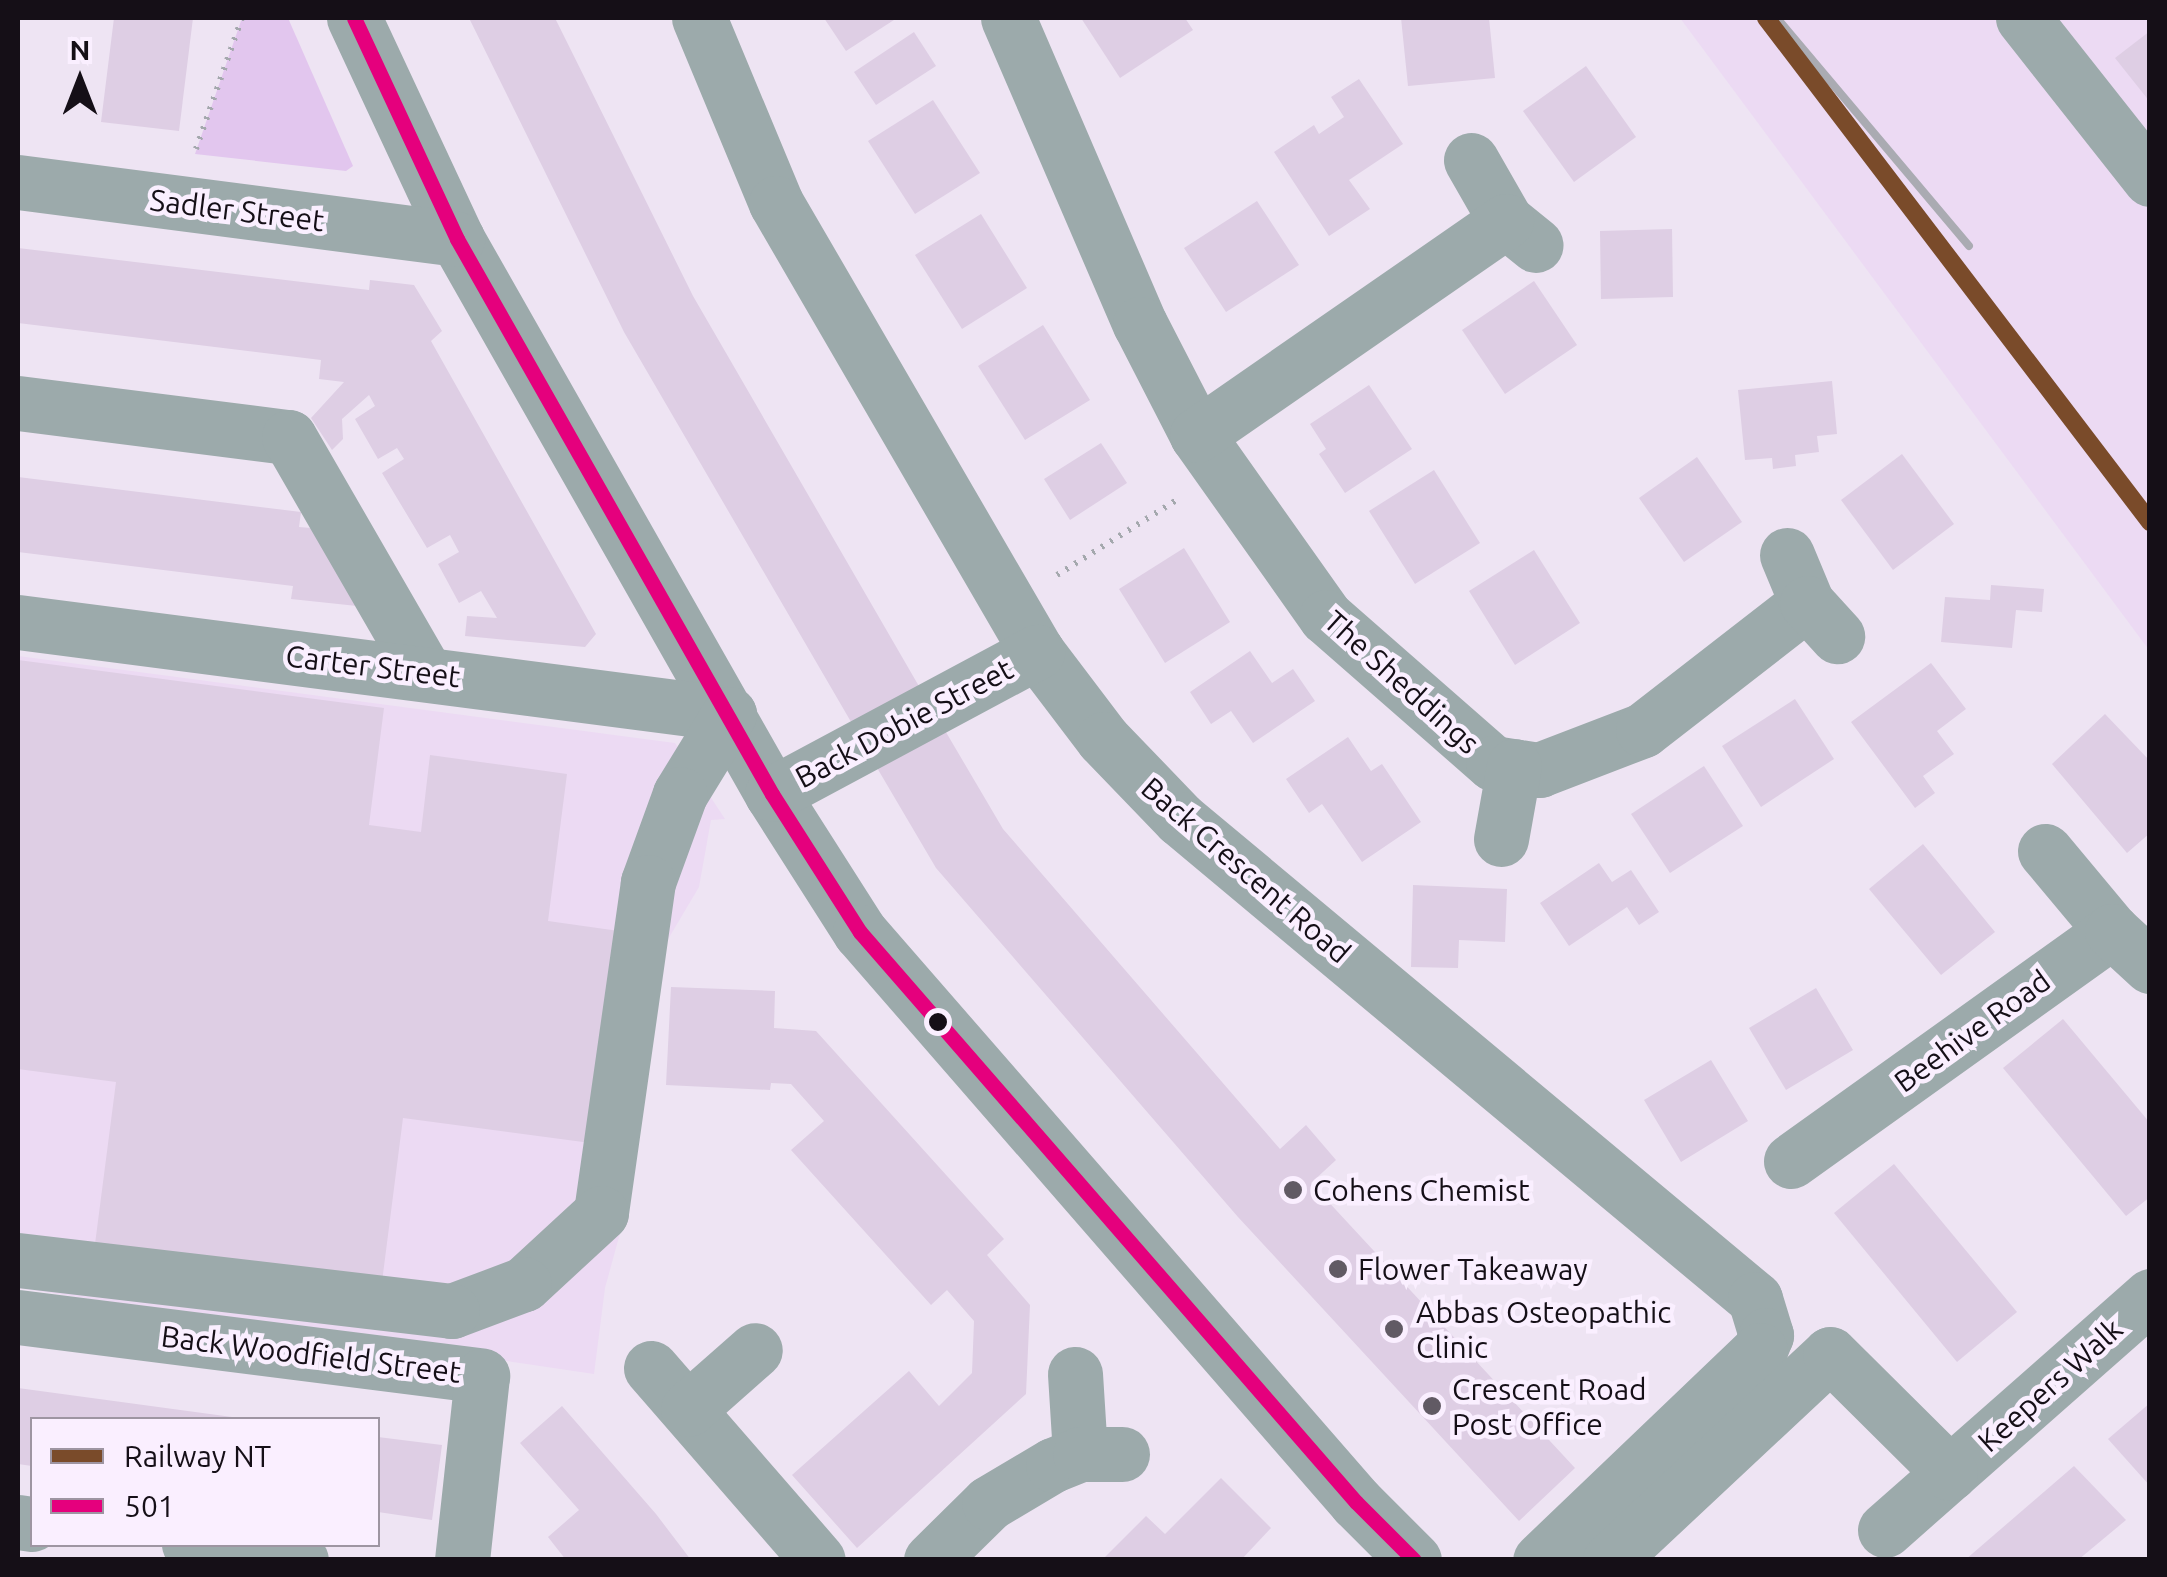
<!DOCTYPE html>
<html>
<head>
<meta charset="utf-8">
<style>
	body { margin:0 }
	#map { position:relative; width:2167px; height:1577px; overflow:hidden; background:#eee4f3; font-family:Ubuntu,sans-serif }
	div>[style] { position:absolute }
	.built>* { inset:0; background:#ecdaf3 }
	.green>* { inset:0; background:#e2c6ee }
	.building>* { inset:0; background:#decee4 }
	.path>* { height:6px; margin-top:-3px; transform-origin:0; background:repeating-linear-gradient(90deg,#a4a8ad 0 2.5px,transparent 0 10.5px) }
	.minor>* { height:55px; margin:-27.5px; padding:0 27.5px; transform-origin:27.5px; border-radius:27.5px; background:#9caaab }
	.rail>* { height:8px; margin:-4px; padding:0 4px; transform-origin:4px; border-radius:4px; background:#aaabb2 }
	.bus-1>* { height:15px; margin:-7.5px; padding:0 7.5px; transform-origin:7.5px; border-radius:7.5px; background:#e5007d }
	.rail-1>* { height:18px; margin:-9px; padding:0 9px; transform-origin:9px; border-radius:9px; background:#7a4b2a }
	.dots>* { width:28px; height:28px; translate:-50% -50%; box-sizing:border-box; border:5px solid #faefff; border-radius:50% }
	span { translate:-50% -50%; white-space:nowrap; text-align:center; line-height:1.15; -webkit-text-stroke:9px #faefff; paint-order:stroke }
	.street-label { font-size:30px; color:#150f17 }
	.poi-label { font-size:30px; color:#150f17 }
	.left { translate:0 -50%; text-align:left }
	.frame { position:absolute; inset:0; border:20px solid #150f17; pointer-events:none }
	.legend { position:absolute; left:30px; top:1417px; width:350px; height:130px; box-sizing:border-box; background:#faefff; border:2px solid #9e95a2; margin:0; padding:12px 18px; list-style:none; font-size:30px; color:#150f17 }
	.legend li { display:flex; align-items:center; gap:20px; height:50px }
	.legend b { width:50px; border:2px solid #9e95a2 }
	.north { position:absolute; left:30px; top:30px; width:100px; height:100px; -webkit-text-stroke:8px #faefff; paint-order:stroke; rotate:0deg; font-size:28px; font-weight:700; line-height:40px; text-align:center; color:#150f17 }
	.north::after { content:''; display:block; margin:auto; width:35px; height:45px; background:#150f17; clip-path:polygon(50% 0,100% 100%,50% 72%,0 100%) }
</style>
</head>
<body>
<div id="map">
	<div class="built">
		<i style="clip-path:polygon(1680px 18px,2149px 18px,2149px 650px)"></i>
		<i style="clip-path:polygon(18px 656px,675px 743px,725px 819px,711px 820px,699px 887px,667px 941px,627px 1208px,605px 1288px,594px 1374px,18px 1288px)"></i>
	</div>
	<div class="green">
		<i style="clip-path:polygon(242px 18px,288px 18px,353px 166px,346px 171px,195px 154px)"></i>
	</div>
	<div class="building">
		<i style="clip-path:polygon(114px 18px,193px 18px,179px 131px,101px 122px)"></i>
		<i style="clip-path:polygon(469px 18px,555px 18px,693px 296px,920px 688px,854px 727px,624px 332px)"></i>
		<i style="clip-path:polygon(824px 18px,897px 18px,846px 51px)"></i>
		<i style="clip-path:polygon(1081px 18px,1185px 18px,1193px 30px,1120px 78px)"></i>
		<i style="clip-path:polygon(1401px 18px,1489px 18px,1495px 78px,1408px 86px)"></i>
		<i style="clip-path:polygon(2150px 31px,2150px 102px,2115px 58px)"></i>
		<i style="clip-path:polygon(914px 32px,936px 66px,876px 105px,854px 72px)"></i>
		<i style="clip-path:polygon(1586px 66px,1636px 137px,1574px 182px,1523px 111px)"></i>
		<i style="clip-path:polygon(1359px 79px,1403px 144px,1349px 180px,1370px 209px,1329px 236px,1274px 152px,1314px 125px,1319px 134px,1344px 117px,1331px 97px)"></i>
		<i style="clip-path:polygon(933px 100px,980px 173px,915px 214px,868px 141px)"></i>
		<i style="clip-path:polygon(1257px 201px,1299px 265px,1226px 312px,1184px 248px)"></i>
		<i style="clip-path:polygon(981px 214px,1027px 288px,962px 329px,915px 255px)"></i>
		<i style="clip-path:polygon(1672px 229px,1673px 297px,1601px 299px,1600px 231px)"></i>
		<i style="clip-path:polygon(18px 248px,369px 290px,370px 280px,414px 285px,442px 331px,431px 341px,596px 634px,585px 647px,465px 636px,467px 616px,497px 618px,481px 591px,459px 603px,438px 564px,459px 552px,450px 535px,427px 548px,382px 473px,404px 459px,397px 448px,378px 459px,355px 419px,375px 406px,369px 395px,342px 419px,343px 439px,332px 450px,311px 418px,344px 382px,319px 379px,321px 360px,18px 323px)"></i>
		<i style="clip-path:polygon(1534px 281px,1577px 345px,1505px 394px,1462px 330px)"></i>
		<i style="clip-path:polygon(1043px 325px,1090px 400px,1025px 440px,978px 366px)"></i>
		<i style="clip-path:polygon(1832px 381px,1837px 434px,1817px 436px,1819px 452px,1795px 455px,1796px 466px,1773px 469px,1772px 458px,1745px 460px,1738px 390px)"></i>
		<i style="clip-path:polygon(1369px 385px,1412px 449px,1345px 493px,1319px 454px,1326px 449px,1310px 424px)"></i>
		<i style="clip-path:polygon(1101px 443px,1127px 483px,1070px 520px,1044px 479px)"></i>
		<i style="clip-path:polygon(1902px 454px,1954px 524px,1893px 570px,1841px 500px)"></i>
		<i style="clip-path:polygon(1697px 457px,1742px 522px,1684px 562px,1639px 498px)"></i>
		<i style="clip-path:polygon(1434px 470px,1480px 543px,1415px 584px,1369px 511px)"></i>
		<i style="clip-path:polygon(18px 477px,301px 512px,299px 527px,323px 529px,357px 606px,291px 599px,293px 586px,18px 552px)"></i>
		<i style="clip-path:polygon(1184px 548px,1230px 622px,1165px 663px,1119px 589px)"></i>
		<i style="clip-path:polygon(1534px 550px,1580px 623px,1515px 665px,1469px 591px)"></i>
		<i style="clip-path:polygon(1991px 585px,2044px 589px,2042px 612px,2016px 610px,2012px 648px,1941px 642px,1945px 597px,1990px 600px)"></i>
		<i style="clip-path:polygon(1250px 651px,1272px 683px,1293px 669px,1315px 701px,1253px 743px,1231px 711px,1211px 724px,1190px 692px)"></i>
		<i style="clip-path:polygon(18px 660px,384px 708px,369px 825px,421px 832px,430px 755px,567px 774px,548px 921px,626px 932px,598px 1144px,403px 1118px,382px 1282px,95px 1244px,116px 1082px,18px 1069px)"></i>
		<i style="clip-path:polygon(1931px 663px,1966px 709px,1937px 731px,1954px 754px,1923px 776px,1935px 793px,1915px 808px,1851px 722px)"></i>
		<i style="clip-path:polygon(1795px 699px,1834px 759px,1761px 807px,1722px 746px)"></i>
		<i style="clip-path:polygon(2105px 714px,2150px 761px,2150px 833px,2127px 853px,2052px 764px)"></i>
		<i style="clip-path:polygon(940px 722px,1003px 829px,1280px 1149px,1306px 1125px,1336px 1160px,1311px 1183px,1575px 1468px,1519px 1521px,1238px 1217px,936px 868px,873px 761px)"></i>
		<i style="clip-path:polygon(1348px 737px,1371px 771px,1382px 764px,1421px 822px,1362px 862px,1322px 804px,1309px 813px,1286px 779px)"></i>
		<i style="clip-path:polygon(1704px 766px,1743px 826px,1670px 873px,1631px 814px)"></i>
		<i style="clip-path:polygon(1923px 844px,1995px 932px,1941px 975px,1869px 889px)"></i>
		<i style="clip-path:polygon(1599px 863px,1612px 882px,1631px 870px,1659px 912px,1639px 925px,1627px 907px,1569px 946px,1540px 903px)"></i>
		<i style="clip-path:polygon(1413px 885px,1507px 889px,1505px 942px,1459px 940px,1458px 968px,1411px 967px)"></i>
		<i style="clip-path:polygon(671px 987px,775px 991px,774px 1028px,816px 1031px,1004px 1239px,987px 1255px,1030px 1305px,1026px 1394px,857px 1548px,792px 1475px,909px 1371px,939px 1406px,972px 1373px,974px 1321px,947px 1290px,931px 1305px,791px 1150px,824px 1121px,791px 1084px,771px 1083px,770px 1090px,666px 1085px)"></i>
		<i style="clip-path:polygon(1816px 988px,1853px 1050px,1786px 1090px,1749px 1028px)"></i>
		<i style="clip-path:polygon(2063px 1019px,2150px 1123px,2150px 1197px,2126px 1216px,2003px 1068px)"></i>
		<i style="clip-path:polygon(1711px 1060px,1748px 1121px,1681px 1162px,1644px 1100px)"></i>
		<i style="clip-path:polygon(1894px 1164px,2017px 1312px,1957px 1362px,1834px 1213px)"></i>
		<i style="clip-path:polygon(18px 1388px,232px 1417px,232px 1420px,32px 1420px,32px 1466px,18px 1464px)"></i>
		<i style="clip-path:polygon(2150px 1403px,2150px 1486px,2108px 1439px)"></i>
		<i style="clip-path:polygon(562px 1406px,656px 1514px,691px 1560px,566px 1560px,548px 1537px,579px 1510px,520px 1443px)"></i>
		<i style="clip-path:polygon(378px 1437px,442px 1445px,432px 1520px,378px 1512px)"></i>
		<i style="clip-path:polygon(2074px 1466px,2126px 1520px,2078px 1560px,1965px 1560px)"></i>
		<i style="clip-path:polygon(1221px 1478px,1271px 1528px,1241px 1560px,1102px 1560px,1146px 1516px,1165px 1534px)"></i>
	</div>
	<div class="path">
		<i style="left:196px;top:149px;width:139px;rotate:-70.7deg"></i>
		<i style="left:1057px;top:575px;width:143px;rotate:-32.1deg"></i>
	</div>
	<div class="minor">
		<i style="left:354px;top:18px;width:244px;rotate:65deg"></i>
		<i style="left:457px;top:239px;width:638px;rotate:60.42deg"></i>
		<i style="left:772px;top:794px;width:164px;rotate:57.5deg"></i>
		<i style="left:860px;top:932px;width:756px;rotate:48.97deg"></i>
		<i style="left:1356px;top:1502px;width:82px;rotate:45deg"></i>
		<i style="left:699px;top:18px;width:200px;rotate:67.4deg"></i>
		<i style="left:776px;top:203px;width:519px;rotate:59.83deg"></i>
		<i style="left:1037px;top:652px;width:109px;rotate:52.8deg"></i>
		<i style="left:1103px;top:739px;width:111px;rotate:46.1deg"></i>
		<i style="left:1180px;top:819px;width:749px;rotate:39.85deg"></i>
		<i style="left:1755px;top:1299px;width:38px;rotate:73deg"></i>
		<i style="left:1766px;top:1335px;width:16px;rotate:112deg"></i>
		<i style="left:1760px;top:1350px;width:304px;rotate:136.3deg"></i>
		<i style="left:1008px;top:18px;width:333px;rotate:66.7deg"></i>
		<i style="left:1140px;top:324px;width:125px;rotate:62.8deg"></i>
		<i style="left:1197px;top:435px;width:223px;rotate:54.7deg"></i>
		<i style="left:1326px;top:617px;width:222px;rotate:41.2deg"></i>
		<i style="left:1493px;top:763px;width:47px;rotate:8.7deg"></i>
		<i style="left:1539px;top:770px;width:111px;rotate:-21deg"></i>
		<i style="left:1643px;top:730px;width:207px;rotate:-37.8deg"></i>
		<i style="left:2023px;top:18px;width:205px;rotate:51.7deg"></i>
		<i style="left:1471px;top:160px;width:70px;rotate:60.2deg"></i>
		<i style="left:1506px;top:221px;width:38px;rotate:39deg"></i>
		<i style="left:18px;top:182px;width:443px;rotate:7.4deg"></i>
		<i style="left:18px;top:403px;width:273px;rotate:7.2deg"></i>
		<i style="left:289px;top:437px;width:272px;rotate:60deg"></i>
		<i style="left:1197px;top:435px;width:376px;rotate:-34.7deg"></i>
		<i style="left:1787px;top:555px;width:52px;rotate:67.4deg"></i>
		<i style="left:1807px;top:603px;width:45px;rotate:47.7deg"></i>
		<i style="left:18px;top:622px;width:717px;rotate:7.37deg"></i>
		<i style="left:729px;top:714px;width:94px;rotate:121.5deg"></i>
		<i style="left:680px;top:794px;width:94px;rotate:110deg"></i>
		<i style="left:648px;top:882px;width:334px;rotate:98.1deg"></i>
		<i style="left:601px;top:1213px;width:105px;rotate:137.3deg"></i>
		<i style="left:524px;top:1284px;width:77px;rotate:159.4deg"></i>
		<i style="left:452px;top:1311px;width:437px;rotate:-173.3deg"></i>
		<i style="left:772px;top:794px;width:301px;rotate:-28.2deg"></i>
		<i style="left:1501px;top:839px;width:74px;rotate:-79.9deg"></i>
		<i style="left:2045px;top:851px;width:104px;rotate:50.1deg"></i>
		<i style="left:1791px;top:1161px;width:395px;rotate:-35.6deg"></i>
		<i style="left:2112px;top:931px;width:52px;rotate:42.6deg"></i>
		<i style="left:18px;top:1317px;width:468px;rotate:7.2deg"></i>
		<i style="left:482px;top:1376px;width:185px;rotate:96.2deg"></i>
		<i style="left:651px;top:1368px;width:254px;rotate:49deg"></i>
		<i style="left:1075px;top:1374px;width:80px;rotate:86.4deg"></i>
		<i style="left:688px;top:1409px;width:89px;rotate:-41.4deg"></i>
		<i style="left:18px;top:1522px;width:14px;rotate:8deg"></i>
		<i style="left:1885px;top:1530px;width:354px;rotate:-41.4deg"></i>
		<i style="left:189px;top:1544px;width:113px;rotate:8.1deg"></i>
		<i style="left:931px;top:1560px;width:81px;rotate:-44.5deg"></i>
		<i style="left:989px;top:1503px;width:74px;rotate:-30.7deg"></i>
		<i style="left:1053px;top:1465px;width:29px;rotate:-22deg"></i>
		<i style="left:1080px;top:1454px;width:42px"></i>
		<i style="left:1610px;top:1560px;width:301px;rotate:-43.1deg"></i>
		<i style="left:1830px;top:1354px;width:169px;rotate:44.8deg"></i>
	</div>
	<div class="rail">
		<i style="left:1777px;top:18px;width:298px;rotate:49.9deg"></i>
	</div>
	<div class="bus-1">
		<i style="left:354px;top:18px;width:244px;rotate:65deg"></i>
		<i style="left:457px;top:239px;width:638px;rotate:60.42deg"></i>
		<i style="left:772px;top:794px;width:164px;rotate:57.5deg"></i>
		<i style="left:860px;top:932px;width:756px;rotate:48.97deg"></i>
		<i style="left:1356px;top:1502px;width:82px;rotate:45deg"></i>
	</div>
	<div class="rail-1">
		<i style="left:1766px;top:18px;width:634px;rotate:52.7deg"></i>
	</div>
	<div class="dots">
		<i style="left:938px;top:1022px;background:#150f17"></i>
		<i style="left:1293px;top:1190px;background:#615a64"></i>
		<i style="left:1338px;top:1269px;background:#615a64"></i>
		<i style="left:1394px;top:1329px;background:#615a64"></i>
		<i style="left:1432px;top:1406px;background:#615a64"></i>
	</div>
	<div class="street-label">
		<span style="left:237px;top:210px;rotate:7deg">Sadler Street</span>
		<span style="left:373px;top:666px;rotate:7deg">Carter Street</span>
		<span style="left:1402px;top:682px;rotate:42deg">The Sheddings</span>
		<span style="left:904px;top:723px;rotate:-28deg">Back Dobie Street</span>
		<span style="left:1246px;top:870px;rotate:41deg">Back Crescent Road</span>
		<span style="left:1972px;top:1031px;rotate:-36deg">Beehive Road</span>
		<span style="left:311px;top:1354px;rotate:7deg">Back Woodfield Street</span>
		<span style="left:2050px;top:1385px;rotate:-42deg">Keepers Walk</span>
	</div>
	<div class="poi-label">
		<span class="left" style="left:1313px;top:1190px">Cohens Chemist</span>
		<span class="left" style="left:1358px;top:1269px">Flower Takeaway</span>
		<span class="left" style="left:1416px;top:1329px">Abbas Osteopathic<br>Clinic</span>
		<span class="left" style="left:1452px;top:1406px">Crescent Road<br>Post Office</span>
	</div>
	<div class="frame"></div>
	<ul class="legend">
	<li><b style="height:12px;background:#7a4b2a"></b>Railway NT</li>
	<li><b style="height:12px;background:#e5007d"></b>501</li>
	</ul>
	<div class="north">N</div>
</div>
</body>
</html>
